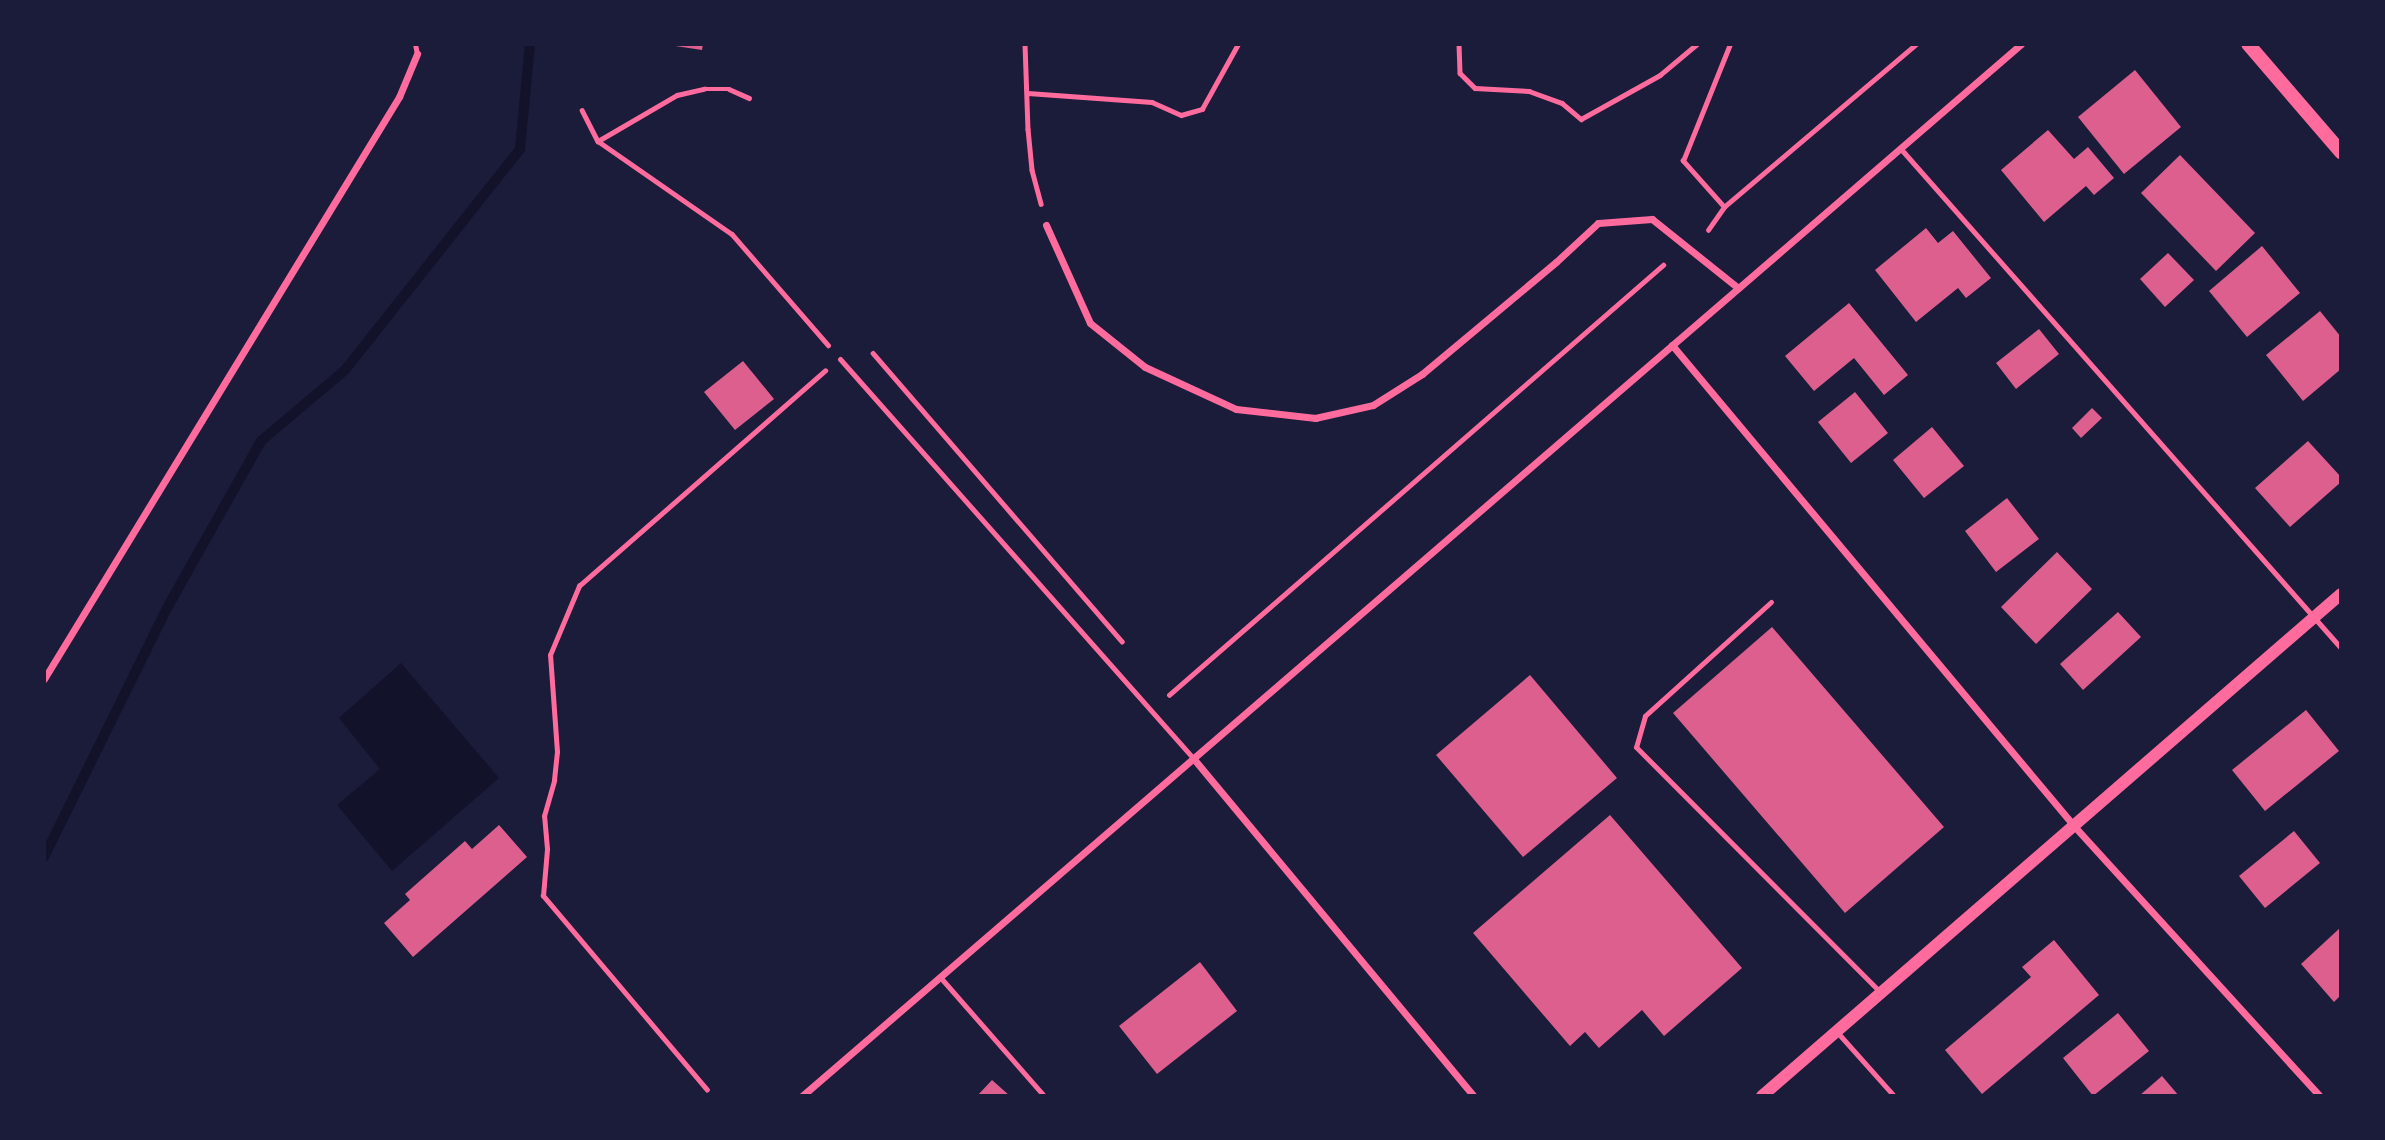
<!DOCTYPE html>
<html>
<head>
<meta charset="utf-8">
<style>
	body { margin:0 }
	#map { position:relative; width:2385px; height:1140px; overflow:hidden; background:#1b1b3a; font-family:"Open Sans",sans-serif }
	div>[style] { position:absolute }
	.water>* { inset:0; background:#12122b }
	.stream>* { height:10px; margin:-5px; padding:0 5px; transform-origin:5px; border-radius:5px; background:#12122b }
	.building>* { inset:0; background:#dd5f8e }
	.path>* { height:4.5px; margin:-2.25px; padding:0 2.25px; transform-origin:2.25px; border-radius:2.25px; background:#ff6b9d }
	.service>* { height:5px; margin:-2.5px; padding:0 2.5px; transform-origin:2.5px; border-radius:2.5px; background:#ff6b9d }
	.minor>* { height:7px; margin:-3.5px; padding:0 3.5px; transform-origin:3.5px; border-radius:3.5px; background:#ff6b9d }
	.tertiary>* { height:12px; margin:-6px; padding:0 6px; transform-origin:6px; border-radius:6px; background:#ff6b9d }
	.secondary>* { height:14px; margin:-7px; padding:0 7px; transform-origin:7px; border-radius:7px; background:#ff6b9d }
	span { translate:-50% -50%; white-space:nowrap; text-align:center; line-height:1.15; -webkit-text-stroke:5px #1b1b3a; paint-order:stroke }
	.frame { position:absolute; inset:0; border:46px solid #1b1b3a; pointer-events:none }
</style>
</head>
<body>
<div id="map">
	<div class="water">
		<i style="clip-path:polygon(401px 663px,499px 778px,392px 871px,337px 805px,380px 769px,339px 718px)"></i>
	</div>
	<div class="stream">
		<i style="left:44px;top:857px;width:278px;rotate:-63.7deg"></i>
		<i style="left:167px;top:608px;width:192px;rotate:-60.6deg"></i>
		<i style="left:261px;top:441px;width:110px;rotate:-40.2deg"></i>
		<i style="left:345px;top:370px;width:282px;rotate:-51.6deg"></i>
		<i style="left:520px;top:149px;width:105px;rotate:-84.6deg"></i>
	</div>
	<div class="building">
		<i style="clip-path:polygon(662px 44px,703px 44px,702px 50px)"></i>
		<i style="clip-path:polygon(2135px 70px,2181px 127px,2124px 174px,2078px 117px)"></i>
		<i style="clip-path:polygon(2048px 130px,2074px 159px,2088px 147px,2114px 178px,2094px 195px,2086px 186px,2044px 222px,2001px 170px)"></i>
		<i style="clip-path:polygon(2180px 155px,2255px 233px,2216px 271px,2141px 193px)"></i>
		<i style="clip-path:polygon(1926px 228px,1938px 243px,1953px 231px,1991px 278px,1966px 298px,1958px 288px,1916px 322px,1875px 270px)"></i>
		<i style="clip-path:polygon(2262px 246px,2300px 293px,2247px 337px,2209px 291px)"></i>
		<i style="clip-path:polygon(2168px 253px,2194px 280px,2165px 307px,2140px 279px)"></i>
		<i style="clip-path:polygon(1849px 303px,1908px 375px,1884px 395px,1854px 358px,1814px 391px,1785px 356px)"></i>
		<i style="clip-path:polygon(2320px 311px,2341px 337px,2341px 369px,2303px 401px,2266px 355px)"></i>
		<i style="clip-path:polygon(2039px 329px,2059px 354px,2016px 389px,1996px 363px)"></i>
		<i style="clip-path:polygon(743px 361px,774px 399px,735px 430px,704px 392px)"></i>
		<i style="clip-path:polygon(1855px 392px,1888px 433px,1851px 463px,1818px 422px)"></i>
		<i style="clip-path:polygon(2092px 408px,2102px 418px,2081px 438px,2072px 428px)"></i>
		<i style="clip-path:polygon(1932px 427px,1964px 466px,1924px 498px,1893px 460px)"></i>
		<i style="clip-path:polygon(2308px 441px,2341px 477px,2341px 482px,2290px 527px,2255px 488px)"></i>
		<i style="clip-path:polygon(2007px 498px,2039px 539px,1996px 572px,1965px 531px)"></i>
		<i style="clip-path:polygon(2057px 552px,2092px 589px,2036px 644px,2001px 607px)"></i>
		<i style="clip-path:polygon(2118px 612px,2141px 637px,2083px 690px,2060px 664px)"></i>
		<i style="clip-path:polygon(1772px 627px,1944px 827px,1845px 913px,1673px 713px)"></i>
		<i style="clip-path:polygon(1530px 675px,1617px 778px,1523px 857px,1436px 755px)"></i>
		<i style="clip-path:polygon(2306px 710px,2339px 751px,2265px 811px,2232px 770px)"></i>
		<i style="clip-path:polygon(1610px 815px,1742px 968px,1664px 1036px,1642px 1010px,1599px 1048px,1585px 1032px,1570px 1046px,1473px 933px)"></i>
		<i style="clip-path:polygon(499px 825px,527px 857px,413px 957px,384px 923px,410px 900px,405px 894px,465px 841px,472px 849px)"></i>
		<i style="clip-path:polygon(2294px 831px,2320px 863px,2265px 908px,2239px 876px)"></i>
		<i style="clip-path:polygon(2341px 927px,2341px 995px,2334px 1002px,2301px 964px)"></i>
		<i style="clip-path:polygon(2054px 940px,2099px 995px,1982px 1094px,1945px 1050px,2031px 977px,2022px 967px)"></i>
		<i style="clip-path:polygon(1200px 962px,1237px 1011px,1157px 1074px,1119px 1026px)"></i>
		<i style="clip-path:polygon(2118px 1013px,2149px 1051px,2093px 1096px,2063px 1058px)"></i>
		<i style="clip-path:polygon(2162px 1076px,2179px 1096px,2139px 1096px)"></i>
		<i style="clip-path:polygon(992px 1080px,1010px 1096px,977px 1096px)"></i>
	</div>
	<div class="path">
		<i style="left:1025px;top:44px;width:85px;rotate:88deg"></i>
		<i style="left:1028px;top:129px;width:41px;rotate:84.4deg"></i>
		<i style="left:1032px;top:170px;width:35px;rotate:75deg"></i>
		<i style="left:1459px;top:44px;width:29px;rotate:88deg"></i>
		<i style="left:1460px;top:73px;width:21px;rotate:45deg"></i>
		<i style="left:1475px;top:88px;width:54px;rotate:3.2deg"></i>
		<i style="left:1529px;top:91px;width:35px;rotate:20deg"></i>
		<i style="left:1562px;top:103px;width:25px;rotate:40deg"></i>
		<i style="left:1581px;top:119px;width:90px;rotate:-29.1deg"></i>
		<i style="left:1660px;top:75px;width:48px;rotate:-40deg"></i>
		<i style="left:1028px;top:93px;width:124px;rotate:4.2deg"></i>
		<i style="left:1152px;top:102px;width:32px;rotate:24deg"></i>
		<i style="left:1181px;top:115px;width:22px;rotate:-16deg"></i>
		<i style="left:1202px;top:109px;width:74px;rotate:-61deg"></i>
		<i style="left:582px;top:110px;width:35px;rotate:63deg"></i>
		<i style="left:598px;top:141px;width:163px;rotate:34.8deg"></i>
		<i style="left:732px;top:234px;width:147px;rotate:49.1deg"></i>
		<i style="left:598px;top:141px;width:91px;rotate:-30.2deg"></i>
		<i style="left:677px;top:95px;width:28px;rotate:-13deg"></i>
		<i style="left:704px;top:89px;width:25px"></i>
		<i style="left:729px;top:89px;width:22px;rotate:24deg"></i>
		<i style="left:1724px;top:207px;width:62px;rotate:-131.7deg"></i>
		<i style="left:1683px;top:161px;width:126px;rotate:-68.1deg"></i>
		<i style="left:1708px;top:230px;width:28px;rotate:-55deg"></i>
		<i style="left:1724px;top:207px;width:252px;rotate:-40.3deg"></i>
		<i style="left:873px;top:353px;width:381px;rotate:49.2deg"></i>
		<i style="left:1169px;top:695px;width:655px;rotate:-41.04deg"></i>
		<i style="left:707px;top:1090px;width:254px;rotate:-130.2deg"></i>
		<i style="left:543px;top:896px;width:47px;rotate:-85.1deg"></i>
		<i style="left:547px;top:849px;width:33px;rotate:-95deg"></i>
		<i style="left:544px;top:816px;width:37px;rotate:-74deg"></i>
		<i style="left:554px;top:780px;width:28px;rotate:-84deg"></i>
		<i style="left:557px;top:752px;width:97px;rotate:-94.1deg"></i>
		<i style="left:550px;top:655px;width:75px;rotate:-67.2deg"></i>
		<i style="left:579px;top:586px;width:327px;rotate:-41.2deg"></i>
	</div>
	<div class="service">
		<i style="left:415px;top:44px;width:10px;rotate:79deg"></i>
		<i style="left:1900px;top:148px;width:667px;rotate:48.59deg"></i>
		<i style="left:840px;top:359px;width:533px;rotate:48.5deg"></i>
		<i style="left:1771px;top:602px;width:170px;rotate:137.9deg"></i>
		<i style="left:1645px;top:716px;width:32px;rotate:106deg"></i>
		<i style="left:1636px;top:747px;width:347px;rotate:45.1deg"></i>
		<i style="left:940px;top:977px;width:158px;rotate:48.8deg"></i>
		<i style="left:1837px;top:1032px;width:86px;rotate:48.3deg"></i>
	</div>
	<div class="minor">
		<i style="left:1046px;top:225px;width:107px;rotate:65.8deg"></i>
		<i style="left:1090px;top:323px;width:70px;rotate:38.7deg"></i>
		<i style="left:1145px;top:367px;width:100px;rotate:24.8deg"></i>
		<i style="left:1236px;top:409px;width:80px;rotate:6.5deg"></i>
		<i style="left:1315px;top:418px;width:59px;rotate:-12.6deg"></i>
		<i style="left:1373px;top:405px;width:58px;rotate:-32.3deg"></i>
		<i style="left:1422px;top:374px;width:175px;rotate:-39.9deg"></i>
		<i style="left:1556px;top:262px;width:57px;rotate:-42.9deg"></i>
		<i style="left:1598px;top:223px;width:54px;rotate:-4.2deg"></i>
		<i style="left:1652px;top:219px;width:110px;rotate:38.7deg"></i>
		<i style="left:1672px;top:345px;width:627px;rotate:50.11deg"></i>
		<i style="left:2074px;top:826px;width:365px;rotate:47.7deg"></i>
		<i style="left:44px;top:679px;width:682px;rotate:-58.62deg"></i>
		<i style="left:399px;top:97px;width:47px;rotate:-67.3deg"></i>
		<i style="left:1193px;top:758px;width:440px;rotate:50.3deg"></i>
		<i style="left:802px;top:1096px;width:1610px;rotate:-40.79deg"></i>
	</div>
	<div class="tertiary">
		<i style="left:1762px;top:1096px;width:766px;rotate:-40.93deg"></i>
	</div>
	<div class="secondary">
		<i style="left:2248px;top:44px;width:143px;rotate:49.3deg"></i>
	</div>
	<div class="frame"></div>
</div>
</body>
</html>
